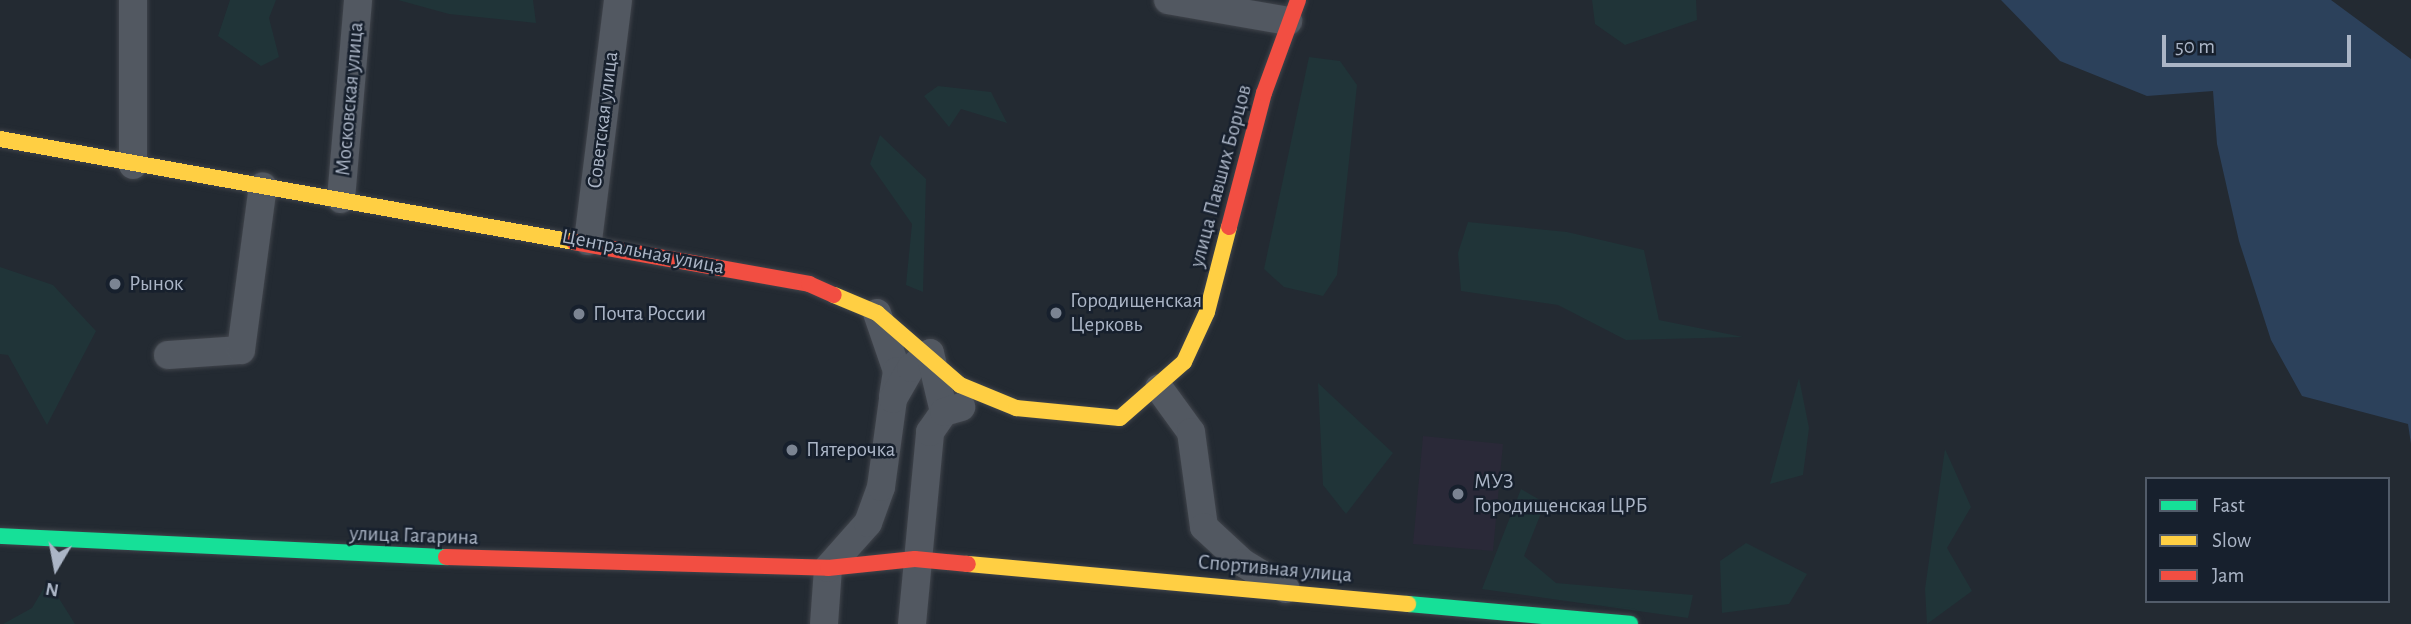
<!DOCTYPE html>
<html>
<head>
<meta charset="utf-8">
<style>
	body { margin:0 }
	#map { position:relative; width:2411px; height:624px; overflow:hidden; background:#232a32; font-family:"Alegreya Sans",sans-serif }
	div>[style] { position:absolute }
	.medical>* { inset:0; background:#2a2938 }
	.green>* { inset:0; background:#203438 }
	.water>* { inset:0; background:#2c415b }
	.roads { filter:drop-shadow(0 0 2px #40444b) drop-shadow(0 0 2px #40444b) }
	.street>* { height:28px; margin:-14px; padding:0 14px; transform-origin:14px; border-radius:14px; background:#525861 }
	.fast>* { height:16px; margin:-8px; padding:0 8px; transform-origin:8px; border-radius:8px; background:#16e098 }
	.slow>* { height:16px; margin:-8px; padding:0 8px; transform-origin:8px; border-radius:8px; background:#ffcf43 }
	.jam>* { height:16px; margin:-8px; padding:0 8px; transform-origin:8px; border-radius:8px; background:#f24e42 }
	.dots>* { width:19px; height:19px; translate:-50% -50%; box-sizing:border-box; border:4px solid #17202d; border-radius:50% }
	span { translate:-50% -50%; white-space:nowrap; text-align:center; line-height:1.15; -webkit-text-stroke:5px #17202d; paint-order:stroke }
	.street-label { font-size:21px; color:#abb5c6 }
	.poi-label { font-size:21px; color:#abb5c6 }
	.left { translate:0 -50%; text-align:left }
	.legend { position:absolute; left:2145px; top:477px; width:245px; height:126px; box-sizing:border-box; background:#17202d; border:2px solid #525c6a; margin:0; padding:9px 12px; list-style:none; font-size:21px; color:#abb5c6 }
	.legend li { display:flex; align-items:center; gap:14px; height:35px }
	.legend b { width:35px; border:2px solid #525c6a }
	.north { position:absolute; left:21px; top:533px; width:70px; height:70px; -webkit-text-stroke:5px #17202d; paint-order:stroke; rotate:190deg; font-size:19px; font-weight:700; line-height:28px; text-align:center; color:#abb5c6 }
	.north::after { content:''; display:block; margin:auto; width:24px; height:32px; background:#abb5c6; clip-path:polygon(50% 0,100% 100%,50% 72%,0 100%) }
	.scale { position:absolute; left:2162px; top:35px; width:189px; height:32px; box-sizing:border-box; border:4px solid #abb5c6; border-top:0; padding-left:9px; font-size:21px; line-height:24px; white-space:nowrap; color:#abb5c6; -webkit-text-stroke:5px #17202d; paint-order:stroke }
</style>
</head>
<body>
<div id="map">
	<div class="medical">
		<i style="clip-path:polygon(1423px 436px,1503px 444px,1493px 551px,1413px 544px)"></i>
	</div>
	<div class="green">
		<i style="clip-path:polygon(230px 0,276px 0,269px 18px,279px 57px,261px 66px,218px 36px)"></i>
		<i style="clip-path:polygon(398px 0,533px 0,536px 23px,449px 14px)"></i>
		<i style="clip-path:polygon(1592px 0,1696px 0,1697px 20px,1625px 45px,1595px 24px)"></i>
		<i style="clip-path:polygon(1309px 57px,1340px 61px,1357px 85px,1337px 275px,1323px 296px,1284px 287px,1264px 269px)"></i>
		<i style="clip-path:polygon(938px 86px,991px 92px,1007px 123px,961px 109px,949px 127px,924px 96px)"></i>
		<i style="clip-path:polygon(880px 135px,926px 179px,923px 292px,906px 285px,912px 224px,870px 164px)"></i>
		<i style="clip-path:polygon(1468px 222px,1567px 232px,1644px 250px,1659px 320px,1743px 337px,1626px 340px,1558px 305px,1461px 291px,1458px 253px)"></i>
		<i style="clip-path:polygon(0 267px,53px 285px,96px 331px,47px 425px,8px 355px,0 354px)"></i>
		<i style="clip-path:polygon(1799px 378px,1809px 428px,1803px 475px,1770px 484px)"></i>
		<i style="clip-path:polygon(1318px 383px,1393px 453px,1346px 514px,1323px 485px)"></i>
		<i style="clip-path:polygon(1945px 449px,1971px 507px,1947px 548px,1972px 591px,1927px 624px,1925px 589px)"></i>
		<i style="clip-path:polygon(1521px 489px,1545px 503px,1524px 556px,1556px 583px,1693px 595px,1688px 618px,1482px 589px)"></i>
		<i style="clip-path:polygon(1746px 543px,1807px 574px,1789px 604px,1722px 613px,1720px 561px)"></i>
		<i style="clip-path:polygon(48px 581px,75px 624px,3px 624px,32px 608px)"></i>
	</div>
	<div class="water">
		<i style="clip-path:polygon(2001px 0,2331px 0,2411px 59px,2411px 444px,2408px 424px,2302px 396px,2271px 340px,2239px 241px,2217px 144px,2213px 91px,2147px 96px,2060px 61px)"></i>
	</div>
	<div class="roads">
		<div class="street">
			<i style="left:133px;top:0;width:165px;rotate:90deg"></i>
			<i style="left:1168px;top:0;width:122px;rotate:9.9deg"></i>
			<i style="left:341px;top:199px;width:200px;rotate:-85.1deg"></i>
			<i style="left:588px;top:241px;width:243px;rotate:-82.9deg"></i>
			<i style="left:877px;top:313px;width:61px;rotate:71deg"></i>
			<i style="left:897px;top:371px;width:26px;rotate:99deg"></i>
			<i style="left:168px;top:355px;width:73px;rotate:-3.9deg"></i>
			<i style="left:241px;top:350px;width:165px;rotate:-82.4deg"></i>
			<i style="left:1159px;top:388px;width:54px;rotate:54deg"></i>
			<i style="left:1191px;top:432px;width:96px;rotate:82.2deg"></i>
			<i style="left:1204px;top:527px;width:53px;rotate:42.7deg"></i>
			<i style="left:1243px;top:563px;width:50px;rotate:31.2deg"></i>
			<i style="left:824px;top:624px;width:56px;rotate:-85.9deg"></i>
			<i style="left:828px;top:568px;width:60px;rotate:-48.4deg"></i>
			<i style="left:868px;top:523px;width:38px;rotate:-70deg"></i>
			<i style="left:881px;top:487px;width:89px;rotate:-82.2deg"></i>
			<i style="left:893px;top:399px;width:36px;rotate:-60deg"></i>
			<i style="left:911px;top:368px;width:24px;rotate:-38deg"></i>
			<i style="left:930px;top:353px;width:61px;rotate:76.7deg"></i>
			<i style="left:912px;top:624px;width:193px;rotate:-84.6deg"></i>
			<i style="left:930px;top:432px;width:24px;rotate:-55deg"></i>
			<i style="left:944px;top:412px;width:18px;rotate:-16deg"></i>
		</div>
		<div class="fast">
			<i style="left:0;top:536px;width:446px;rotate:2.7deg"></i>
			<i style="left:1408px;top:604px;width:223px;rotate:5.1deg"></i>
		</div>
		<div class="slow">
			<i style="left:0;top:139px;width:583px;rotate:10.17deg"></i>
			<i style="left:834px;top:295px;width:47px;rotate:22.7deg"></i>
			<i style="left:877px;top:313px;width:110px;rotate:40.9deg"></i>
			<i style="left:960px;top:385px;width:61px;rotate:22.3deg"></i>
			<i style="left:1016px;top:408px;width:104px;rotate:5.5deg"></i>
			<i style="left:1120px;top:418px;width:85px;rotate:-41.2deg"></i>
			<i style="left:1184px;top:362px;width:55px;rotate:-65.3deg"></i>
			<i style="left:1207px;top:312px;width:88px;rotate:-75.5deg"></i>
			<i style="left:968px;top:564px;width:442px;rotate:5.2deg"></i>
		</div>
		<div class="jam">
			<i style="left:1229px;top:227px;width:138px;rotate:-75.4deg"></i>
			<i style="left:1264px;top:93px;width:99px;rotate:-69.9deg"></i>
			<i style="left:574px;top:242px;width:239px;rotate:10.1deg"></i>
			<i style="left:809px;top:284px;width:27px;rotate:24deg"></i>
			<i style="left:446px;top:557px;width:382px;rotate:1.6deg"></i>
			<i style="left:828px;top:568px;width:87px;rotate:-5.9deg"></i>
			<i style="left:915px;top:559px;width:53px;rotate:5.4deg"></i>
		</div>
	</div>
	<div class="dots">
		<i style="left:115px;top:284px;background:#7b8492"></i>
		<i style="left:1056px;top:313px;background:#7b8492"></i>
		<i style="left:579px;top:314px;background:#7b8492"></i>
		<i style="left:792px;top:450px;background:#7b8492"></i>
		<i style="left:1458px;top:494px;background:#7b8492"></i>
	</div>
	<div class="street-label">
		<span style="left:350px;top:99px;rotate:-85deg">Московская улица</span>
		<span style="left:603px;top:120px;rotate:-83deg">Советская улица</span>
		<span style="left:1221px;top:176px;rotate:-75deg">улица Павших Борцов</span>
		<span style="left:643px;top:252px;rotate:11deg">Центральная улица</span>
		<span style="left:414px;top:536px;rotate:2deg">улица Гагарина</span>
		<span style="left:1275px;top:569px;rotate:5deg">Спортивная улица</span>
	</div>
	<div class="poi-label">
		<span class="left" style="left:129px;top:284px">Рынок</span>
		<span class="left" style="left:1070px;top:313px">Городищенская<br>Церковь</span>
		<span class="left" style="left:593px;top:314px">Почта России</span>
		<span class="left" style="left:806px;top:450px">Пятерочка</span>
		<span class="left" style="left:1474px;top:494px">МУЗ<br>Городищенская ЦРБ</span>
	</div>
	<ul class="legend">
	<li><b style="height:9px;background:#16e098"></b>Fast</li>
	<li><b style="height:9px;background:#ffcf43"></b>Slow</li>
	<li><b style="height:9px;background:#f24e42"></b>Jam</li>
	</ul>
	<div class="north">N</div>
	<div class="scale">50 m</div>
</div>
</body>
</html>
